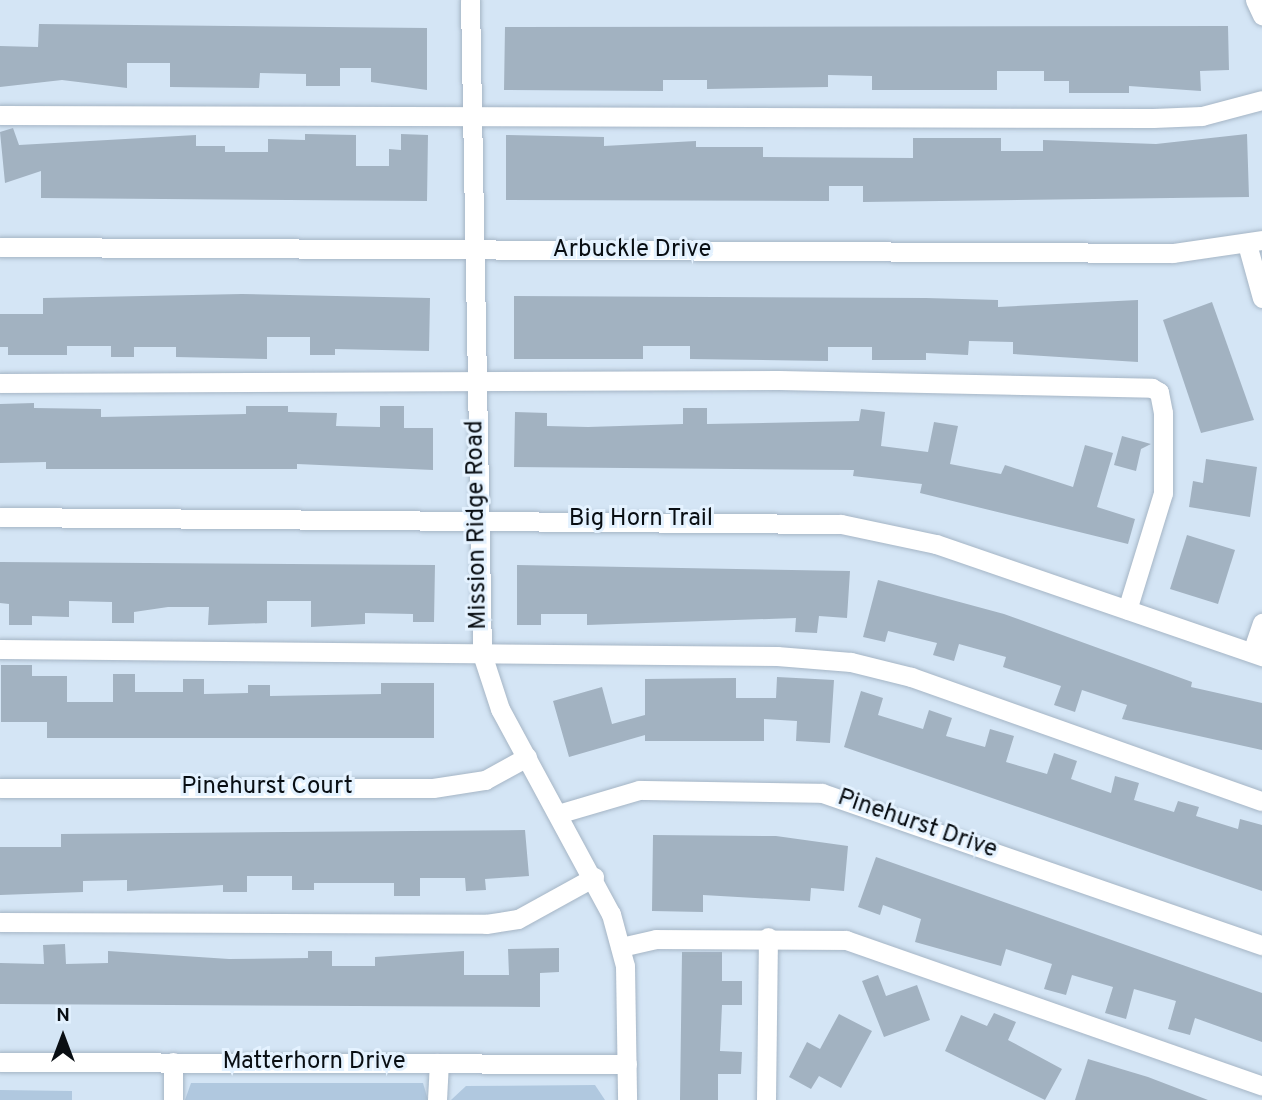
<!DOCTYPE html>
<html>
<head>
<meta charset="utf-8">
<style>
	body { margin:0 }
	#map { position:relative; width:1262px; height:1100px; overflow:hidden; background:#d4e5f5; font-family:Overpass,sans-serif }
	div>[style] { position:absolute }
	.green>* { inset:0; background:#b0c8df }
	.building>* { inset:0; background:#a2b2c1 }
	.roads { filter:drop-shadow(0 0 2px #a5b5c5) drop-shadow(0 0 2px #a5b5c5) }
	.minor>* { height:19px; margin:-9.5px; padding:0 9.5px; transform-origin:9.5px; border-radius:9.5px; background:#fff }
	span { translate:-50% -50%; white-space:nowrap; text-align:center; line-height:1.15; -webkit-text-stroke:6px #e4f2ff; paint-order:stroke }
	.street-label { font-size:24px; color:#090e13 }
	.north { position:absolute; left:28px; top:1002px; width:70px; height:70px; -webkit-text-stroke:5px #e4f2ff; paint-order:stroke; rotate:0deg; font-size:19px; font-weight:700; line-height:28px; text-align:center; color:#090e13 }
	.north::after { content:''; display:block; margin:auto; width:24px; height:32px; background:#090e13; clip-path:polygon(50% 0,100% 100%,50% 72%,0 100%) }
</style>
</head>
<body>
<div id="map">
	<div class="green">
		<i style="clip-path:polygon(191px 1083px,423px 1083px,428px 1100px,185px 1100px)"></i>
		<i style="clip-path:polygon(595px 1085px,605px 1100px,451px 1100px,466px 1086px)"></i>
		<i style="clip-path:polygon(0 1090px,72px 1091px,72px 1100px,0 1100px)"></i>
	</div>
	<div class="building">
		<i style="clip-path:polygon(39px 24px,427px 28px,427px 90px,371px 82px,371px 68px,340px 68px,340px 86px,306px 86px,306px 74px,260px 73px,259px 88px,170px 87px,170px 63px,127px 63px,127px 88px,62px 80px,0 87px,0 46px,38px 47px)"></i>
		<i style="clip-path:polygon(1228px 26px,1229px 70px,1200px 71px,1201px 91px,1129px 86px,1129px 93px,1069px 93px,1069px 81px,1044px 81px,1044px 71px,997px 71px,997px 90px,872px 90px,872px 76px,828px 75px,828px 87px,707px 89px,707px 80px,663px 80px,663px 91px,504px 90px,505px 27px)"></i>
		<i style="clip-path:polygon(13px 128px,19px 145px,196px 135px,196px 146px,225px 146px,225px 152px,268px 152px,268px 139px,305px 140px,305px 134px,356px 135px,356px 166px,389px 166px,389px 149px,401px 150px,401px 134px,428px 135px,427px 201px,41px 198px,41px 171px,5px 183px,0 132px)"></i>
		<i style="clip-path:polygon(1247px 134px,1249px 197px,863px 202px,863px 186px,829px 186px,829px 201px,506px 200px,506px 135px,604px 137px,604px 146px,696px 141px,696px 147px,763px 147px,763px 157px,913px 158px,913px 138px,1001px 138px,1001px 151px,1043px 151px,1043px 140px,1156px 144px)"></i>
		<i style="clip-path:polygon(242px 294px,430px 298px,429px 351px,335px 349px,335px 355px,310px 355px,310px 337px,267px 337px,267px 359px,176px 357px,176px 347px,134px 347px,134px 357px,111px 357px,111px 346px,67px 346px,67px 355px,8px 355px,8px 347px,0 347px,0 314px,43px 314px,43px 298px)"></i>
		<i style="clip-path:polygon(514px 296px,926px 298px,998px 300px,998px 307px,1138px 300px,1138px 362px,1013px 354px,1013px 342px,969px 341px,968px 355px,926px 353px,926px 360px,872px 360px,872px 347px,828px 347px,828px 361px,690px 359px,690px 346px,643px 346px,643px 359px,514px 359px)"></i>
		<i style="clip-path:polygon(1212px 302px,1254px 420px,1201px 433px,1163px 320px)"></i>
		<i style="clip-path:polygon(34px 403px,34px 408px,101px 409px,101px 417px,246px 414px,246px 406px,288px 406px,288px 412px,337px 413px,336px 426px,380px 427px,380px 406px,404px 406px,404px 428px,433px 428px,433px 470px,297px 464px,297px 469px,46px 469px,46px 462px,0 463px,0 404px)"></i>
		<i style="clip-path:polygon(683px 408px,707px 408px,707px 424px,859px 421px,861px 409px,885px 412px,881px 446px,928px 452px,934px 422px,958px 426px,950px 464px,1001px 474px,1005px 465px,1073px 487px,1085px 445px,1113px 453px,1097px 507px,1135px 519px,1128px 544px,920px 493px,922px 484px,853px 476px,854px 470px,514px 467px,515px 412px,547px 413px,547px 426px,588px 427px,683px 424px)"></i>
		<i style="clip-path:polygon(1122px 436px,1151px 444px,1141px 449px,1136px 471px,1114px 465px)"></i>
		<i style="clip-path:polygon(1206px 459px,1257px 467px,1250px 517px,1189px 507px,1193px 481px,1203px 483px)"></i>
		<i style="clip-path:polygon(1187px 535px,1235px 550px,1218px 604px,1170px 589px)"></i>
		<i style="clip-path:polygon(0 562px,435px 565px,434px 622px,413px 622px,413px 614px,365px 613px,365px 624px,311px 627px,311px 601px,267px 601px,267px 623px,208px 625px,209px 607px,168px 607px,134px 612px,134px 623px,112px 623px,112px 602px,69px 601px,69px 617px,32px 616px,32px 625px,9px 625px,9px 604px,0 603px)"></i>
		<i style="clip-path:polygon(517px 565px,850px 571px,847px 618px,819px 616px,817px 633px,795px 632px,796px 618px,587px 625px,587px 614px,541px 614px,541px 625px,517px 625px)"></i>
		<i style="clip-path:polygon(878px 580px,1004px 614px,1192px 682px,1191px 687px,1262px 703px,1262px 750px,1122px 719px,1127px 705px,1082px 690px,1075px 712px,1054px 705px,1061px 686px,1003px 667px,1006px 657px,959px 644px,954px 661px,933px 655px,937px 643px,888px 631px,885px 642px,863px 637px)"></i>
		<i style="clip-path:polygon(1px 665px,32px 665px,32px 676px,67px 676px,67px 702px,113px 702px,113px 674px,135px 674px,135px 692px,183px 692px,183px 679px,204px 679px,204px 694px,248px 693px,248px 685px,270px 685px,270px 696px,381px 694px,381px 683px,434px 683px,434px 738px,47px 738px,47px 722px,1px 722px)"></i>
		<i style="clip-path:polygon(777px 677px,834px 680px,830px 743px,796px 741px,797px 721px,764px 719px,764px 741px,645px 741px,645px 735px,569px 757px,553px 701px,602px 687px,612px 724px,645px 715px,645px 679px,736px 678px,736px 698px,776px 698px)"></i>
		<i style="clip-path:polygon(861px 691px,883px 698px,878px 715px,923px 729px,929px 710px,952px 718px,946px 736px,985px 747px,990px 729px,1014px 736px,1006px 762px,1047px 774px,1054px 753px,1077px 761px,1071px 779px,1111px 793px,1115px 776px,1139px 783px,1134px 800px,1174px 812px,1178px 801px,1199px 807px,1196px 816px,1238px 829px,1240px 819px,1262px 825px,1262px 891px,844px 747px)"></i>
		<i style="clip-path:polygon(525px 830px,529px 876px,485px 879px,486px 890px,466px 891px,465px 878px,420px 878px,420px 896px,394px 896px,394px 883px,314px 883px,314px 890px,292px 890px,292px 876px,247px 876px,247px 892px,223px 892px,223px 885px,127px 891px,127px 880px,83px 881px,83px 892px,0 895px,0 847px,61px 847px,61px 834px)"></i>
		<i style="clip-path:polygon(653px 835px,776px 836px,848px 846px,844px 891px,811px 888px,810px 901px,703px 895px,703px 912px,652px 911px)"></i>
		<i style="clip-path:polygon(876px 857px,1262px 993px,1262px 1042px,1195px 1018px,1190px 1035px,1168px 1029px,1176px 1001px,1134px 989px,1126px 1019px,1105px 1013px,1113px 987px,1072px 975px,1066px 995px,1044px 989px,1052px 964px,1006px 949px,1001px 966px,915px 942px,921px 919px,883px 905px,880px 915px,858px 907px)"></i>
		<i style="clip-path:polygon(65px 944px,66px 964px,108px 963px,108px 951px,229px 959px,308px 958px,308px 951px,332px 951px,332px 966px,375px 966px,375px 957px,464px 951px,464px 975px,509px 975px,508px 949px,559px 948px,559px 972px,540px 973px,540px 1007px,0 1004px,0 963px,44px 964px,43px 945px)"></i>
		<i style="clip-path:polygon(682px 952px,722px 952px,722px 981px,742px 981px,742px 1005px,722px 1005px,720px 1051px,742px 1052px,741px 1074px,718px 1074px,718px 1100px,680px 1100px)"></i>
		<i style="clip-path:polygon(878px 975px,886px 996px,917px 985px,930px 1020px,884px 1037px,862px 981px)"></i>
		<i style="clip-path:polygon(994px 1013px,1016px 1022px,1008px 1040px,1062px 1069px,1045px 1100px,945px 1051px,961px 1015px,987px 1026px)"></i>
		<i style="clip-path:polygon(839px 1014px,872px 1031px,841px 1088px,819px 1076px,811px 1089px,789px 1077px,807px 1042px,820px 1049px)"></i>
		<i style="clip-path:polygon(1088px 1059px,1148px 1077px,1208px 1100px,1075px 1100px)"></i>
	</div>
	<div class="roads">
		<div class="minor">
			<i style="left:470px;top:0;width:654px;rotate:88.95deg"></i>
			<i style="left:482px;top:654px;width:58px;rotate:71.9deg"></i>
			<i style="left:500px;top:709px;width:233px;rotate:61.6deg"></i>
			<i style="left:611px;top:914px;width:54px;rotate:74.9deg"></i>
			<i style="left:625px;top:966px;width:134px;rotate:89.1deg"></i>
			<i style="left:1255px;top:0;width:17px;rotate:65deg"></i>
			<i style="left:0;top:115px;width:1153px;rotate:0.15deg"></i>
			<i style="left:1153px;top:118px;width:49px;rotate:-2.3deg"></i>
			<i style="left:1202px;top:116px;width:62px;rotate:-14.9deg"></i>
			<i style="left:1247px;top:244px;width:56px;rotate:74.5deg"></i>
			<i style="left:0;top:247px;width:1173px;rotate:0.29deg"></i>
			<i style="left:1173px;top:253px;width:90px;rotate:-8.3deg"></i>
			<i style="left:0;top:383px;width:779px;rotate:-0.22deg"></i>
			<i style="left:779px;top:380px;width:373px;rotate:1.2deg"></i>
			<i style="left:1152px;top:388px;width:8px;rotate:30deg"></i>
			<i style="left:1159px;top:392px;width:21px;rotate:79deg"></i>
			<i style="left:1163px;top:413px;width:80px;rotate:90deg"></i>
			<i style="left:1163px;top:493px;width:122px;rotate:107.1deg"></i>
			<i style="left:0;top:517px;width:841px;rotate:0.48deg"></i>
			<i style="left:841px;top:524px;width:97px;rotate:11.9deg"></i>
			<i style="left:936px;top:544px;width:345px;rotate:19deg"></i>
			<i style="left:0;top:649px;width:777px;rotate:0.52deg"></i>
			<i style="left:777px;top:656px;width:74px;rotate:4.6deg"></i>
			<i style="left:851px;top:662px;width:62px;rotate:14deg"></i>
			<i style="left:911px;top:677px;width:372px;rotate:19.5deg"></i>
			<i style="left:1252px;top:652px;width:31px;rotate:-71deg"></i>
			<i style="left:0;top:788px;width:433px"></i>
			<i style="left:433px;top:788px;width:53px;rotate:-8.7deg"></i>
			<i style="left:485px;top:780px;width:48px;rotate:-28.7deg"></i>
			<i style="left:561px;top:813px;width:81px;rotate:-16.4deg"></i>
			<i style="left:639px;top:790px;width:183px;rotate:0.9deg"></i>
			<i style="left:822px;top:793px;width:466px;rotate:19.1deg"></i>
			<i style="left:0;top:922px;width:486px;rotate:0.2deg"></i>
			<i style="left:486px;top:924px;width:32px;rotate:-9deg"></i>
			<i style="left:518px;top:919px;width:87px;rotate:-28.9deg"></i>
			<i style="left:621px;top:947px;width:36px;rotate:-13deg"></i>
			<i style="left:656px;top:939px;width:190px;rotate:0.3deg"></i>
			<i style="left:846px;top:940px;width:441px;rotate:19.3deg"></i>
			<i style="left:0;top:1062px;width:627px;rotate:0.18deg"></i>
			<i style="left:173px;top:1100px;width:38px;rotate:-90deg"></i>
			<i style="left:437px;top:1100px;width:37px;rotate:-87deg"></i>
			<i style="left:766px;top:1100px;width:163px;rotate:-89.3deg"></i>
		</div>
	</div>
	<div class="street-label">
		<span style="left:632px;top:251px">Arbuckle Drive</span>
		<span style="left:641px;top:520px">Big Horn Trail</span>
		<span style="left:478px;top:525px;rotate:-91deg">Mission Ridge Road</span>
		<span style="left:267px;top:788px">Pinehurst Court</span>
		<span style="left:917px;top:825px;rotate:19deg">Pinehurst Drive</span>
		<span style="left:314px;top:1063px">Matterhorn Drive</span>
	</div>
	<div class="north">N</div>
</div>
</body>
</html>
